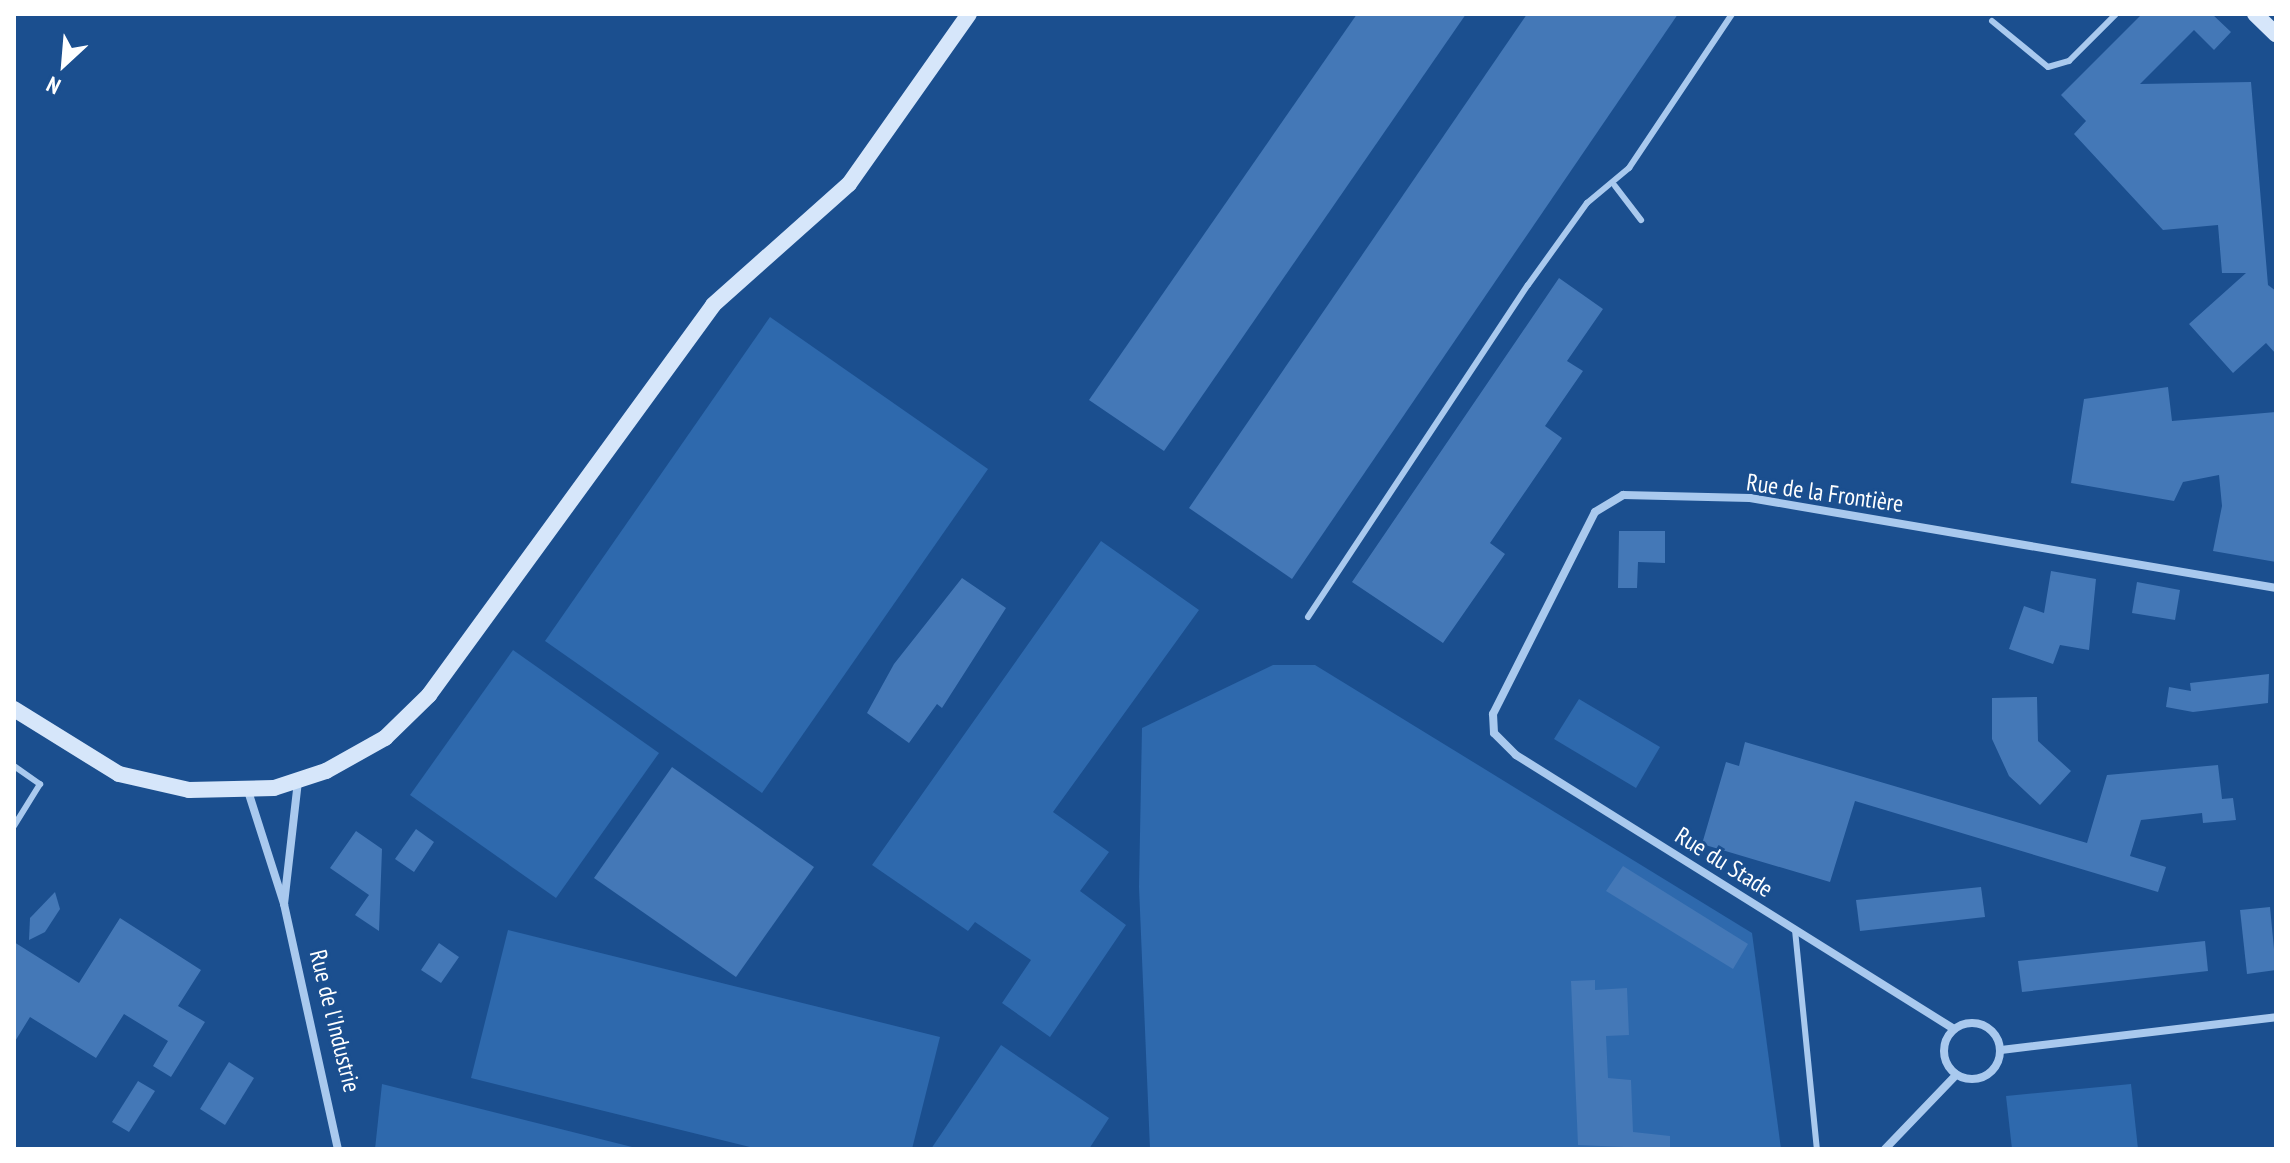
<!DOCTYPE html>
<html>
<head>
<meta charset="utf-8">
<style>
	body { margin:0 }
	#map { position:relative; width:2290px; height:1163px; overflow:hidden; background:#1b4f8f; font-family:"PT Sans Narrow",sans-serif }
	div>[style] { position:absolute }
	.green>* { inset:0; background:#2e69ad }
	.building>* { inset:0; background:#4478b7 }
	.service>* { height:6px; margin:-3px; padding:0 3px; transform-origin:3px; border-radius:3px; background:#a9c9ee }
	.minor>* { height:8px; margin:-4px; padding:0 4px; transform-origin:4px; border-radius:4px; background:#a9c9ee }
	.minor>.ring { margin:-4px; padding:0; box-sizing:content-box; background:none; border:8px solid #a9c9ee; border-radius:50% }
	.secondary>* { height:16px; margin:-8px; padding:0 8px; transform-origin:8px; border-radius:8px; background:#d6e6fa }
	span { translate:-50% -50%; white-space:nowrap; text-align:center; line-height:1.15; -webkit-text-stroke:6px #1b4f8f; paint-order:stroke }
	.street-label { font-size:24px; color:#fff }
	.frame { position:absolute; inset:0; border:16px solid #fff; pointer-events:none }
	.north { position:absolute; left:24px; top:24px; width:80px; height:80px; -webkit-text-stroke:6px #1b4f8f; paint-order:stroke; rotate:206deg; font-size:22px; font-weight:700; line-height:32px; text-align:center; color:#fff }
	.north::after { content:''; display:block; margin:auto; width:28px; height:36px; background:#fff; clip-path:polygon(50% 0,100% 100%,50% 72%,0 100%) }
</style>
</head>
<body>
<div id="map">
	<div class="green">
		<i style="clip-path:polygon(770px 317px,988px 469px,762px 793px,545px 641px)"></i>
		<i style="clip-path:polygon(1101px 541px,1199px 610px,1053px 812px,1109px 852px,1080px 891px,1126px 925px,1050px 1037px,1002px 1003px,1031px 960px,975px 922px,968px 931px,872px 865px)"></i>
		<i style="clip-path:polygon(513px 650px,659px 753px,556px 898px,410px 795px)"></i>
		<i style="clip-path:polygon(1273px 665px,1315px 665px,1752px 933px,1781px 1149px,1150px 1149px,1139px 887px,1142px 728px)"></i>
		<i style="clip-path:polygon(1579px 699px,1660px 747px,1636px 788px,1554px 739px)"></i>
		<i style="clip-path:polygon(508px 930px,940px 1037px,912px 1149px,758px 1149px,471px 1078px)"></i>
		<i style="clip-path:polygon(1001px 1045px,1109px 1118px,1089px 1149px,931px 1149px)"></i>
		<i style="clip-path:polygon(382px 1084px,640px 1149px,375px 1149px)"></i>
		<i style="clip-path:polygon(2131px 1084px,2138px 1149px,2012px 1149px,2006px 1096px)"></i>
	</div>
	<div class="building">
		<i style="clip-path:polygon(1357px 14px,1466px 14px,1164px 451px,1089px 400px)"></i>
		<i style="clip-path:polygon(1527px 14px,1678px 14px,1292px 579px,1189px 508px)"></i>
		<i style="clip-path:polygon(2142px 14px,2212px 14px,2231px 32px,2214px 50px,2194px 30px,2140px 84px,2251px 82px,2268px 285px,2276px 291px,2276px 354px,2266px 343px,2233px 373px,2189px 324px,2246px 273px,2222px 273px,2218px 225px,2163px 230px,2074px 134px,2086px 121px,2061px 95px)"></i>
		<i style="clip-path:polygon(1559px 278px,1603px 309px,1567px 361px,1583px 371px,1545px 426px,1562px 438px,1490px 543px,1505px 554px,1443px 643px,1352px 582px)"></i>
		<i style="clip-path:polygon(2168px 387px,2172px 421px,2276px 412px,2276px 562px,2213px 551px,2222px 506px,2219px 475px,2183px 482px,2174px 501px,2071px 483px,2084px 399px)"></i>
		<i style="clip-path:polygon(1619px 531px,1665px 531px,1665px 563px,1638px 562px,1637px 588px,1618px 588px)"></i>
		<i style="clip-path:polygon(2051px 571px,2096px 579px,2089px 650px,2060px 645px,2053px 664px,2009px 649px,2024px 606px,2044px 613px)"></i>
		<i style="clip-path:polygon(962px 578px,1006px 608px,942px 708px,937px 704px,909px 743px,867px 713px,894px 664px)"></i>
		<i style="clip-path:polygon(2137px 582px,2180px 590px,2175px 620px,2132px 613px)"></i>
		<i style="clip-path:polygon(2269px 674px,2268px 703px,2193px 712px,2166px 707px,2169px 687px,2191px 691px,2190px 683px)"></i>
		<i style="clip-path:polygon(2037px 697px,2038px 741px,2071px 771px,2040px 805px,2009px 776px,1992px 739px,1992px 698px)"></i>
		<i style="clip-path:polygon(1745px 742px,2087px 843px,2107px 775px,2218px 765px,2222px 799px,2233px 798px,2236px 820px,2203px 823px,2202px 813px,2141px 820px,2130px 856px,2166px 867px,2158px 892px,1855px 801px,1830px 882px,1702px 844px,1726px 762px,1739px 766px)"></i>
		<i style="clip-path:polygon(672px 767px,814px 867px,736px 977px,594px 878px)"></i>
		<i style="clip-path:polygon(416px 829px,434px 842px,414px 872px,395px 859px)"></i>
		<i style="clip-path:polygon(356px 831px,382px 849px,379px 931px,355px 915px,369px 895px,330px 868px)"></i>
		<i style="clip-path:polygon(1623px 866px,1748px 944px,1733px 969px,1606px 891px)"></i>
		<i style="clip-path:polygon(1981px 887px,1985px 917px,1860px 931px,1856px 900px)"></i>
		<i style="clip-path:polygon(55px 892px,60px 909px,45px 932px,29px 940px,30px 918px)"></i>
		<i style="clip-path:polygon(2270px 907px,2276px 970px,2247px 974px,2240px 910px)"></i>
		<i style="clip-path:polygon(120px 918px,201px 970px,178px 1006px,205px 1022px,171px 1077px,153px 1066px,168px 1041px,124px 1014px,96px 1058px,30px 1017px,14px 1043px,14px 942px,79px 983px)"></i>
		<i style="clip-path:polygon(2205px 941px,2208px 971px,2022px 992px,2018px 961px)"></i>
		<i style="clip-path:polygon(439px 943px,459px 957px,441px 983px,421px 970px)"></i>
		<i style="clip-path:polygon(1595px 980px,1595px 990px,1627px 988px,1629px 1035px,1606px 1036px,1608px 1078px,1631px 1080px,1633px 1132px,1670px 1136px,1670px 1149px,1578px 1145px,1571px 981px)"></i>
		<i style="clip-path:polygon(229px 1062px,254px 1078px,225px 1125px,200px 1109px)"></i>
		<i style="clip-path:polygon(138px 1081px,155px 1091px,129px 1132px,112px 1122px)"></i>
	</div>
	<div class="service">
		<i style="left:1992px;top:21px;width:72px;rotate:39.4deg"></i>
		<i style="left:2048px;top:67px;width:22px;rotate:-16deg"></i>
		<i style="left:2069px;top:61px;width:66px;rotate:-45deg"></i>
		<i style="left:1615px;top:186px;width:43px;rotate:52.6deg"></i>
		<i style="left:1308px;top:617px;width:398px;rotate:-56.5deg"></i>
		<i style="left:1528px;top:285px;width:101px;rotate:-54.3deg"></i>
		<i style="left:1587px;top:203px;width:55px;rotate:-39.8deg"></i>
		<i style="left:1629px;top:168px;width:185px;rotate:-56.2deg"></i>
		<i style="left:14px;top:766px;width:32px;rotate:35deg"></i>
		<i style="left:40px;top:784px;width:49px;rotate:121.8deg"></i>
		<i style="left:1795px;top:930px;width:220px;rotate:84.3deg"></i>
	</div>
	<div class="minor">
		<i style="left:248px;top:791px;width:119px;rotate:72.3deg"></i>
		<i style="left:284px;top:904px;width:123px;rotate:-83.5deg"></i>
		<i style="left:284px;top:904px;width:251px;rotate:77.6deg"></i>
		<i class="ring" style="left:1944px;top:1023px;width:48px;height:48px"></i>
		<i style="left:1954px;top:1029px;width:517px;rotate:-147.97deg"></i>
		<i style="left:1516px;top:755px;width:31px;rotate:-135deg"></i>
		<i style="left:1494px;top:733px;width:19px;rotate:-93deg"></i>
		<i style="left:1493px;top:714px;width:226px;rotate:-63.2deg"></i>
		<i style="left:1595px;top:512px;width:33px;rotate:-31deg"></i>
		<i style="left:1623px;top:495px;width:127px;rotate:1.4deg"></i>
		<i style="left:1750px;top:498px;width:534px;rotate:9.71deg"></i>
		<i style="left:2001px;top:1050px;width:277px;rotate:-6.8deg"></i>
		<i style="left:1885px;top:1149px;width:103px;rotate:-46.2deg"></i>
	</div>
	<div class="secondary">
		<i style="left:2255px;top:14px;width:29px;rotate:44deg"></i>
		<i style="left:14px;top:709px;width:123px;rotate:31.8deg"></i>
		<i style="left:119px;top:774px;width:72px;rotate:12.9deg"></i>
		<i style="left:189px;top:790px;width:85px;rotate:-1.3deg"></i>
		<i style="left:274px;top:788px;width:55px;rotate:-18.1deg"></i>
		<i style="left:326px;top:771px;width:68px;rotate:-29.2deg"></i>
		<i style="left:385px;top:738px;width:62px;rotate:-44.3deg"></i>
		<i style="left:429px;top:695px;width:482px;rotate:-53.9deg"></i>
		<i style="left:713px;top:305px;width:182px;rotate:-41.7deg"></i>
		<i style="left:849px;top:184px;width:208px;rotate:-54.8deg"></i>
	</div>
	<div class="street-label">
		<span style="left:1825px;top:493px;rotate:8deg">Rue de la Frontière</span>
		<span style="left:1724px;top:862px;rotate:32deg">Rue du Stade</span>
		<span style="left:335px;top:1021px;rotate:76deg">Rue de l'Industrie</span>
	</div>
	<div class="frame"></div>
	<div class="north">N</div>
</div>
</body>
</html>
